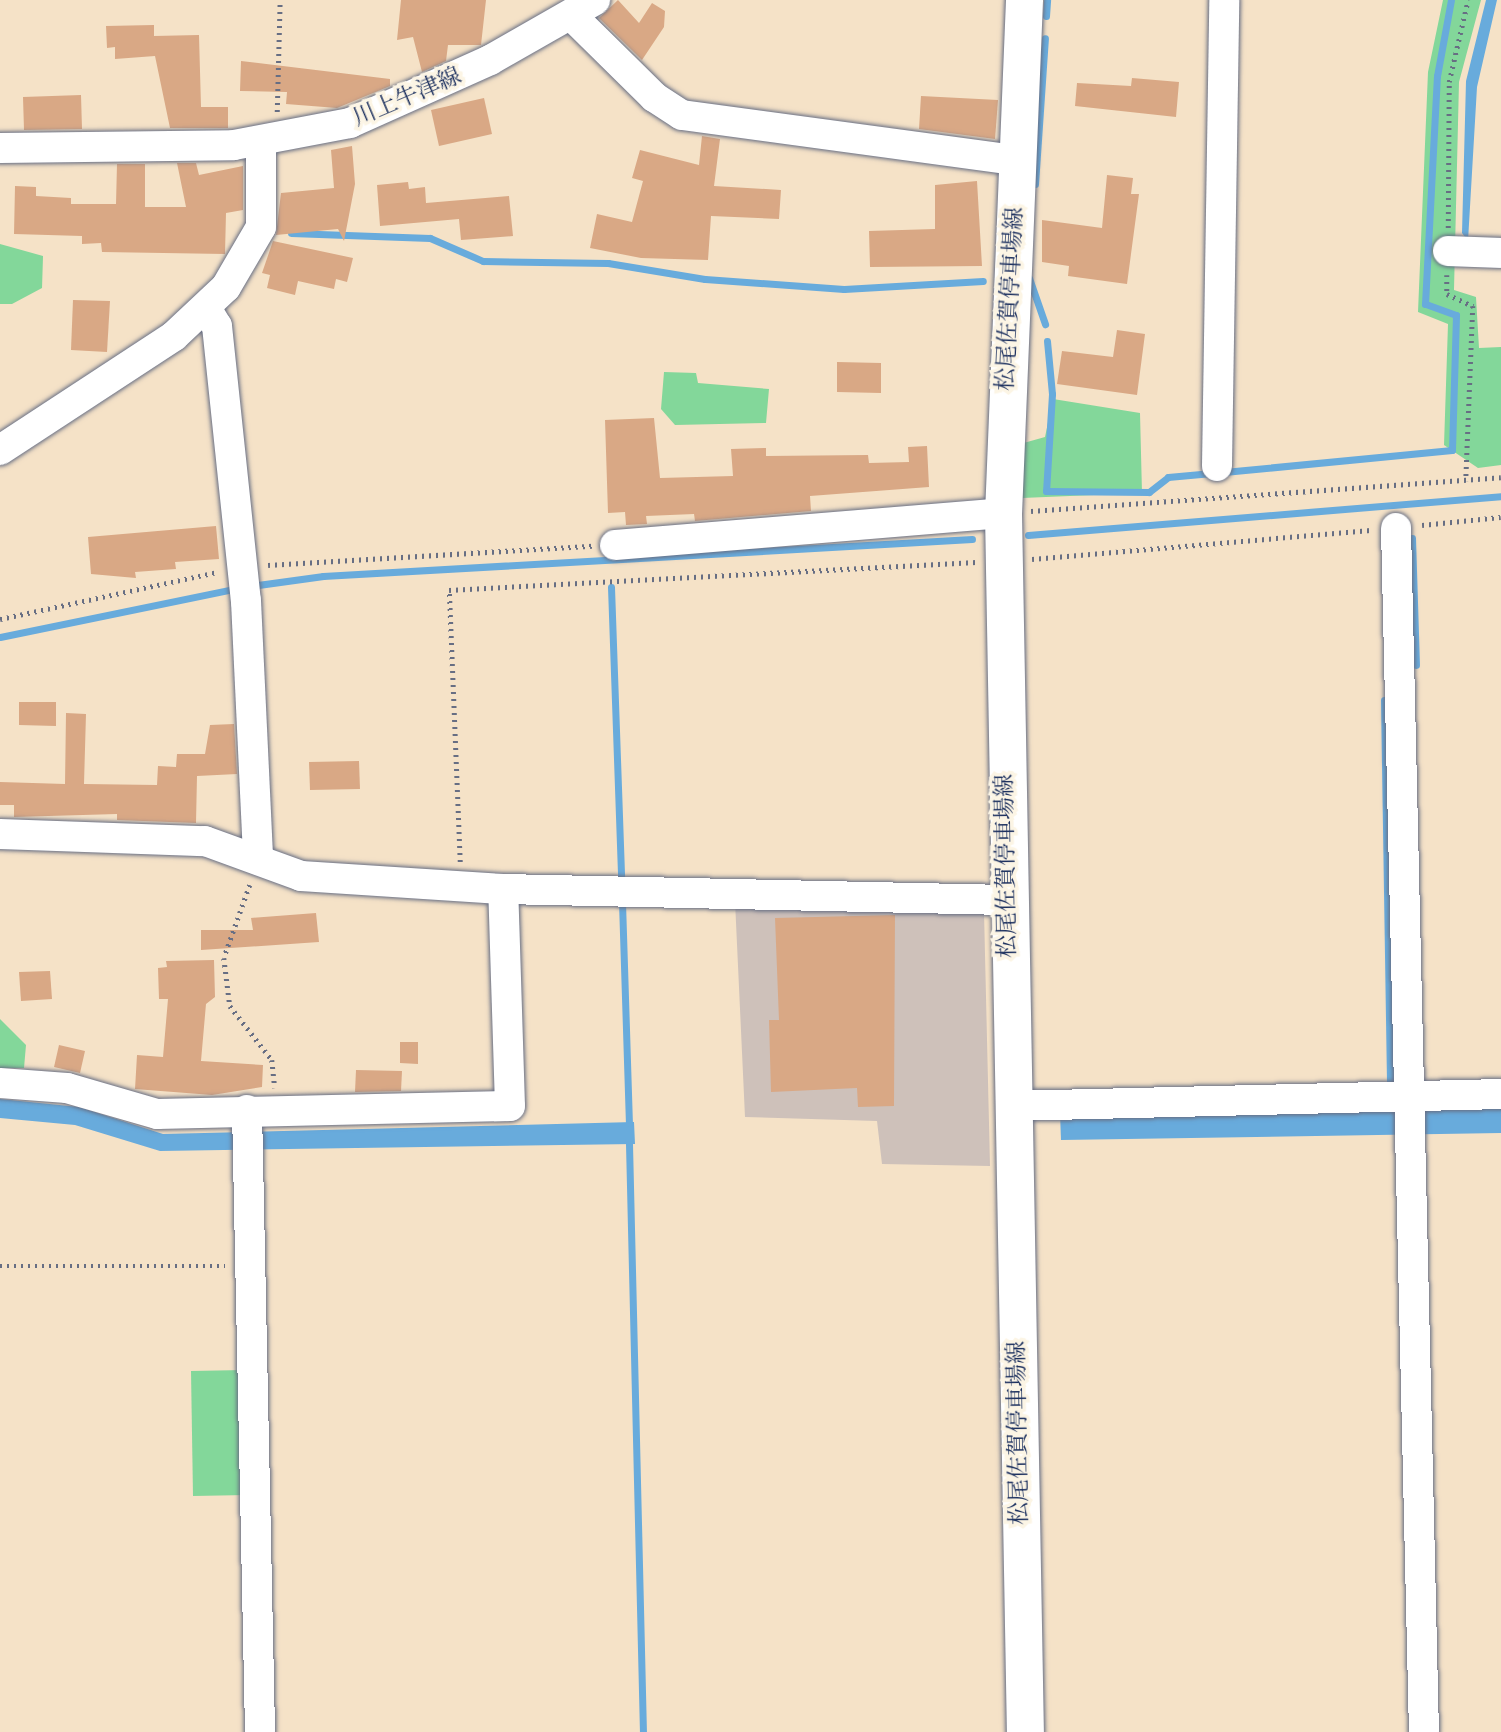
<!DOCTYPE html>
<html>
<head>
<meta charset="utf-8">
<style>
	body { margin:0 }
	#map { position:relative; width:1501px; height:1732px; overflow:hidden; background:#f5e2c7; font-family:"Libre Bodoni","Noto Serif JP",serif }
	div>[style] { position:absolute }
	.industrial>* { inset:0; background:#cec1ba }
	.green>* { inset:0; background:#83d79a }
	.water>* { inset:0; background:#68abdc }
	.stream>* { height:7px; margin:-3.5px; padding:0 3.5px; transform-origin:3.5px; border-radius:3.5px; background:#68abdc }
	.building>* { inset:0; background:#d9a885 }
	.path>* { height:4.5px; margin-top:-2.25px; transform-origin:0; background:repeating-linear-gradient(90deg,#676e83 0 2px,transparent 0 7px) }
	.roads { filter:drop-shadow(0 0 2px #676e83) drop-shadow(0 0 2px #676e83) }
	.minor>* { height:30px; margin:-15px; padding:0 15px; transform-origin:15px; border-radius:15px; background:#fff }
	.major>* { height:37px; margin:-18.5px; padding:0 18.5px; transform-origin:18.5px; border-radius:18.5px; background:#fff }
	span { translate:-50% -50%; white-space:nowrap; text-align:center; line-height:1.15; -webkit-text-stroke:7px #fcf5e5; paint-order:stroke }
	.street-label { font-size:23px; color:#1b2f5e }
</style>
</head>
<body>
<div id="map">
	<div class="industrial">
		<i style="clip-path:polygon(735px 901px,984px 912px,990px 1166px,882px 1164px,877px 1121px,745px 1117px)"></i>
	</div>
	<div class="green">
		<i style="clip-path:polygon(1443px 0,1481px 0,1459px 82px,1454px 290px,1476px 297px,1479px 348px,1501px 347px,1501px 465px,1478px 468px,1444px 445px,1448px 324px,1418px 312px,1428px 72px)"></i>
		<i style="clip-path:polygon(0 244px,43px 256px,42px 288px,12px 304px,0 304px)"></i>
		<i style="clip-path:polygon(664px 372px,696px 373px,698px 383px,769px 389px,766px 423px,675px 425px,661px 409px)"></i>
		<i style="clip-path:polygon(1053px 399px,1140px 413px,1142px 493px,1022px 498px,1020px 444px,1045px 437px)"></i>
		<i style="clip-path:polygon(0 1019px,26px 1045px,24px 1068px,0 1068px)"></i>
		<i style="clip-path:polygon(244px 1370px,247px 1495px,193px 1496px,191px 1371px)"></i>
	</div>
	<div class="water">
		<i style="clip-path:polygon(1486px 0,1497px 0,1477px 87px,1468px 241px,1462px 233px,1466px 81px)"></i>
		<i style="clip-path:polygon(0 1099px,79px 1107px,163px 1134px,634px 1122px,635px 1144px,160px 1151px,75px 1125px,0 1118px)"></i>
		<i style="clip-path:polygon(1501px 1107px,1501px 1133px,1061px 1140px,1060px 1113px)"></i>
	</div>
	<div class="stream">
		<i style="left:1046px;top:16px;width:16px;rotate:-86deg"></i>
		<i style="left:1035px;top:184px;width:146px;rotate:-86.1deg"></i>
		<i style="left:291px;top:233px;width:139px;rotate:2.1deg"></i>
		<i style="left:430px;top:238px;width:58px;rotate:23.5deg"></i>
		<i style="left:483px;top:261px;width:125px;rotate:0.9deg"></i>
		<i style="left:608px;top:263px;width:98px;rotate:9.4deg"></i>
		<i style="left:705px;top:279px;width:139px;rotate:4.1deg"></i>
		<i style="left:844px;top:289px;width:139px;rotate:-3.3deg"></i>
		<i style="left:1029px;top:278px;width:49px;rotate:70.8deg"></i>
		<i style="left:1047px;top:341px;width:53px;rotate:84.6deg"></i>
		<i style="left:1052px;top:394px;width:97px;rotate:93.5deg"></i>
		<i style="left:1046px;top:491px;width:103px;rotate:0.6deg"></i>
		<i style="left:1149px;top:492px;width:24px;rotate:-38deg"></i>
		<i style="left:1168px;top:477px;width:44px;rotate:-5.2deg"></i>
		<i style="left:1224px;top:472px;width:229px;rotate:-5.5deg"></i>
		<i style="left:1452px;top:450px;width:135px;rotate:-88.3deg"></i>
		<i style="left:1456px;top:315px;width:33px;rotate:-160deg"></i>
		<i style="left:1425px;top:304px;width:228px;rotate:-87deg"></i>
		<i style="left:1437px;top:76px;width:77px;rotate:-79.6deg"></i>
		<i style="left:1028px;top:535px;width:475px;rotate:-4.7deg"></i>
		<i style="left:1412px;top:538px;width:127px;rotate:88.2deg"></i>
		<i style="left:251px;top:586px;width:73px;rotate:-7.9deg"></i>
		<i style="left:323px;top:576px;width:650px;rotate:-3.26deg"></i>
		<i style="left:611px;top:587px;width:289px;rotate:88deg"></i>
		<i style="left:0;top:637px;width:244px;rotate:-11.6deg"></i>
		<i style="left:1384px;top:700px;width:383px;rotate:89.1deg"></i>
		<i style="left:622px;top:902px;width:221px;rotate:88.2deg"></i>
		<i style="left:629px;top:1144px;width:588px;rotate:88.64deg"></i>
	</div>
	<div class="building">
		<i style="clip-path:polygon(401px 0,486px 0,481px 45px,448px 45px,446px 61px,422px 72px,413px 37px,397px 40px)"></i>
		<i style="clip-path:polygon(618px 0,639px 23px,652px 3px,665px 11px,664px 27px,642px 60px,599px 18px)"></i>
		<i style="clip-path:polygon(154px 25px,154px 36px,199px 35px,201px 107px,228px 107px,228px 128px,170px 128px,155px 56px,115px 59px,115px 47px,107px 48px,106px 26px)"></i>
		<i style="clip-path:polygon(241px 61px,390px 79px,390px 86px,337px 108px,286px 104px,287px 92px,240px 91px)"></i>
		<i style="clip-path:polygon(1132px 78px,1179px 82px,1176px 117px,1075px 106px,1077px 83px,1131px 86px)"></i>
		<i style="clip-path:polygon(81px 95px,82px 129px,24px 130px,23px 97px)"></i>
		<i style="clip-path:polygon(921px 96px,998px 100px,995px 139px,919px 129px)"></i>
		<i style="clip-path:polygon(484px 98px,492px 134px,439px 146px,431px 110px)"></i>
		<i style="clip-path:polygon(702px 136px,720px 139px,714px 186px,781px 190px,779px 219px,711px 216px,708px 260px,641px 258px,590px 248px,597px 214px,632px 222px,643px 181px,632px 178px,640px 150px,699px 165px)"></i>
		<i style="clip-path:polygon(352px 146px,355px 184px,344px 241px,338px 229px,276px 235px,281px 193px,334px 188px,331px 150px)"></i>
		<i style="clip-path:polygon(177px 163px,196px 163px,199px 175px,243px 166px,243px 210px,226px 213px,225px 254px,102px 252px,101px 243px,82px 244px,82px 236px,14px 234px,15px 186px,36px 187px,36px 196px,71px 198px,71px 204px,116px 204px,117px 164px,145px 164px,145px 207px,186px 207px)"></i>
		<i style="clip-path:polygon(1107px 175px,1133px 178px,1131px 194px,1139px 194px,1127px 284px,1068px 276px,1069px 266px,1042px 262px,1042px 220px,1102px 228px)"></i>
		<i style="clip-path:polygon(977px 181px,982px 266px,870px 267px,869px 231px,935px 229px,935px 185px)"></i>
		<i style="clip-path:polygon(408px 182px,409px 189px,425px 187px,426px 203px,509px 196px,513px 236px,461px 240px,459px 219px,380px 226px,377px 185px)"></i>
		<i style="clip-path:polygon(273px 241px,353px 258px,347px 282px,336px 279px,334px 289px,298px 281px,295px 295px,267px 288px,270px 275px,262px 273px)"></i>
		<i style="clip-path:polygon(73px 300px,110px 301px,107px 352px,71px 350px)"></i>
		<i style="clip-path:polygon(1117px 330px,1145px 334px,1137px 395px,1057px 384px,1062px 351px,1113px 357px)"></i>
		<i style="clip-path:polygon(837px 362px,881px 363px,881px 393px,837px 392px)"></i>
		<i style="clip-path:polygon(654px 418px,660px 478px,733px 476px,731px 449px,766px 448px,766px 456px,868px 455px,869px 463px,909px 462px,908px 447px,927px 446px,929px 487px,810px 496px,811px 511px,695px 521px,694px 514px,646px 516px,647px 524px,626px 525px,625px 512px,608px 513px,605px 420px)"></i>
		<i style="clip-path:polygon(216px 526px,219px 559px,175px 562px,176px 569px,135px 572px,136px 578px,91px 574px,88px 537px)"></i>
		<i style="clip-path:polygon(19px 702px,56px 702px,56px 726px,19px 725px)"></i>
		<i style="clip-path:polygon(66px 713px,86px 714px,84px 784px,157px 785px,158px 766px,176px 767px,177px 754px,205px 754px,210px 725px,234px 724px,237px 774px,197px 776px,196px 823px,117px 820px,117px 814px,14px 817px,14px 805px,0 805px,0 782px,65px 784px)"></i>
		<i style="clip-path:polygon(359px 761px,360px 789px,310px 790px,309px 762px)"></i>
		<i style="clip-path:polygon(316px 913px,319px 942px,201px 950px,201px 930px,253px 930px,251px 918px)"></i>
		<i style="clip-path:polygon(895px 915px,894px 1106px,858px 1107px,857px 1088px,771px 1092px,769px 1020px,779px 1020px,775px 918px)"></i>
		<i style="clip-path:polygon(214px 960px,215px 997px,206px 1004px,201px 1061px,263px 1065px,262px 1087px,212px 1095px,135px 1089px,137px 1055px,163px 1057px,168px 999px,159px 999px,158px 968px,167px 967px,166px 961px)"></i>
		<i style="clip-path:polygon(50px 971px,52px 999px,21px 1001px,19px 972px)"></i>
		<i style="clip-path:polygon(400px 1042px,418px 1042px,418px 1064px,400px 1063px)"></i>
		<i style="clip-path:polygon(59px 1045px,85px 1051px,80px 1073px,54px 1067px)"></i>
		<i style="clip-path:polygon(356px 1070px,402px 1071px,401px 1091px,355px 1092px)"></i>
	</div>
	<div class="path">
		<i style="left:277px;top:112px;width:112px;rotate:-88.5deg"></i>
		<i style="left:1448px;top:228px;width:146px;rotate:-89.6deg"></i>
		<i style="left:1449px;top:82px;width:84px;rotate:-77deg"></i>
		<i style="left:1447px;top:275px;width:19px;rotate:90deg"></i>
		<i style="left:1447px;top:294px;width:29px;rotate:25deg"></i>
		<i style="left:1473px;top:306px;width:175px;rotate:92.3deg"></i>
		<i style="left:1031px;top:511px;width:471px;rotate:-4.1deg"></i>
		<i style="left:1422px;top:525px;width:79px;rotate:-5.8deg"></i>
		<i style="left:1032px;top:559px;width:340px;rotate:-4.9deg"></i>
		<i style="left:268px;top:565px;width:325px;rotate:-3.4deg"></i>
		<i style="left:0;top:619px;width:223px;rotate:-12.2deg"></i>
		<i style="left:460px;top:862px;width:272px;rotate:-92.3deg"></i>
		<i style="left:449px;top:590px;width:528px;rotate:-3.04deg"></i>
		<i style="left:250px;top:885px;width:77px;rotate:109.6deg"></i>
		<i style="left:224px;top:958px;width:48px;rotate:82.9deg"></i>
		<i style="left:230px;top:1006px;width:68px;rotate:52.1deg"></i>
		<i style="left:272px;top:1060px;width:28px;rotate:84deg"></i>
		<i style="left:0;top:1266px;width:225px"></i>
	</div>
	<div class="roads">
		<div class="minor">
			<i style="left:573px;top:17px;width:114px;rotate:44.6deg"></i>
			<i style="left:654px;top:97px;width:33px;rotate:33deg"></i>
			<i style="left:682px;top:115px;width:338px;rotate:7.7deg"></i>
			<i style="left:0;top:148px;width:234px;rotate:-0.7deg"></i>
			<i style="left:234px;top:145px;width:118px;rotate:-10.7deg"></i>
			<i style="left:350px;top:123px;width:154px;rotate:-24.2deg"></i>
			<i style="left:490px;top:60px;width:121px;rotate:-29.7deg"></i>
			<i style="left:1448px;top:251px;width:53px;rotate:2.2deg"></i>
			<i style="left:206px;top:308px;width:21px;rotate:59deg"></i>
			<i style="left:217px;top:326px;width:277px;rotate:84deg"></i>
			<i style="left:246px;top:601px;width:259px;rotate:87.3deg"></i>
			<i style="left:0;top:450px;width:208px;rotate:-33.2deg"></i>
			<i style="left:174px;top:336px;width:71px;rotate:-43.3deg"></i>
			<i style="left:226px;top:287px;width:69px;rotate:-59.7deg"></i>
			<i style="left:261px;top:227px;width:86px;rotate:-90deg"></i>
			<i style="left:1217px;top:466px;width:466px;rotate:-89.1deg"></i>
			<i style="left:1396px;top:528px;width:1204px;rotate:88.67deg"></i>
			<i style="left:615px;top:545px;width:389px;rotate:-4.7deg"></i>
			<i style="left:0;top:834px;width:205px;rotate:2deg"></i>
			<i style="left:205px;top:841px;width:102px;rotate:20deg"></i>
			<i style="left:301px;top:876px;width:202px;rotate:3.7deg"></i>
			<i style="left:503px;top:889px;width:503px;rotate:1.25deg"></i>
			<i style="left:0;top:1083px;width:67px;rotate:4.3deg"></i>
			<i style="left:67px;top:1088px;width:94px;rotate:16.1deg"></i>
			<i style="left:157px;top:1114px;width:353px;rotate:-1.3deg"></i>
			<i style="left:510px;top:1106px;width:217px;rotate:-91.8deg"></i>
			<i style="left:1011px;top:1106px;width:490px;rotate:-1.4deg"></i>
			<i style="left:247px;top:1110px;width:622px;rotate:88.8deg"></i>
		</div>
		<div class="major">
			<i style="left:1024px;top:0;width:513px;rotate:92.34deg"></i>
			<i style="left:1003px;top:513px;width:1219px;rotate:88.97deg"></i>
		</div>
	</div>
	<div class="street-label">
		<span style="left:407px;top:97px;rotate:-23deg">川上牛津線</span>
		<span style="left:1010px;top:299px;rotate:-87deg">松尾佐賀停車場線</span>
		<span style="left:1006px;top:866px;rotate:-91deg">松尾佐賀停車場線</span>
		<span style="left:1018px;top:1433px;rotate:-91deg">松尾佐賀停車場線</span>
	</div>
</div>
</body>
</html>
